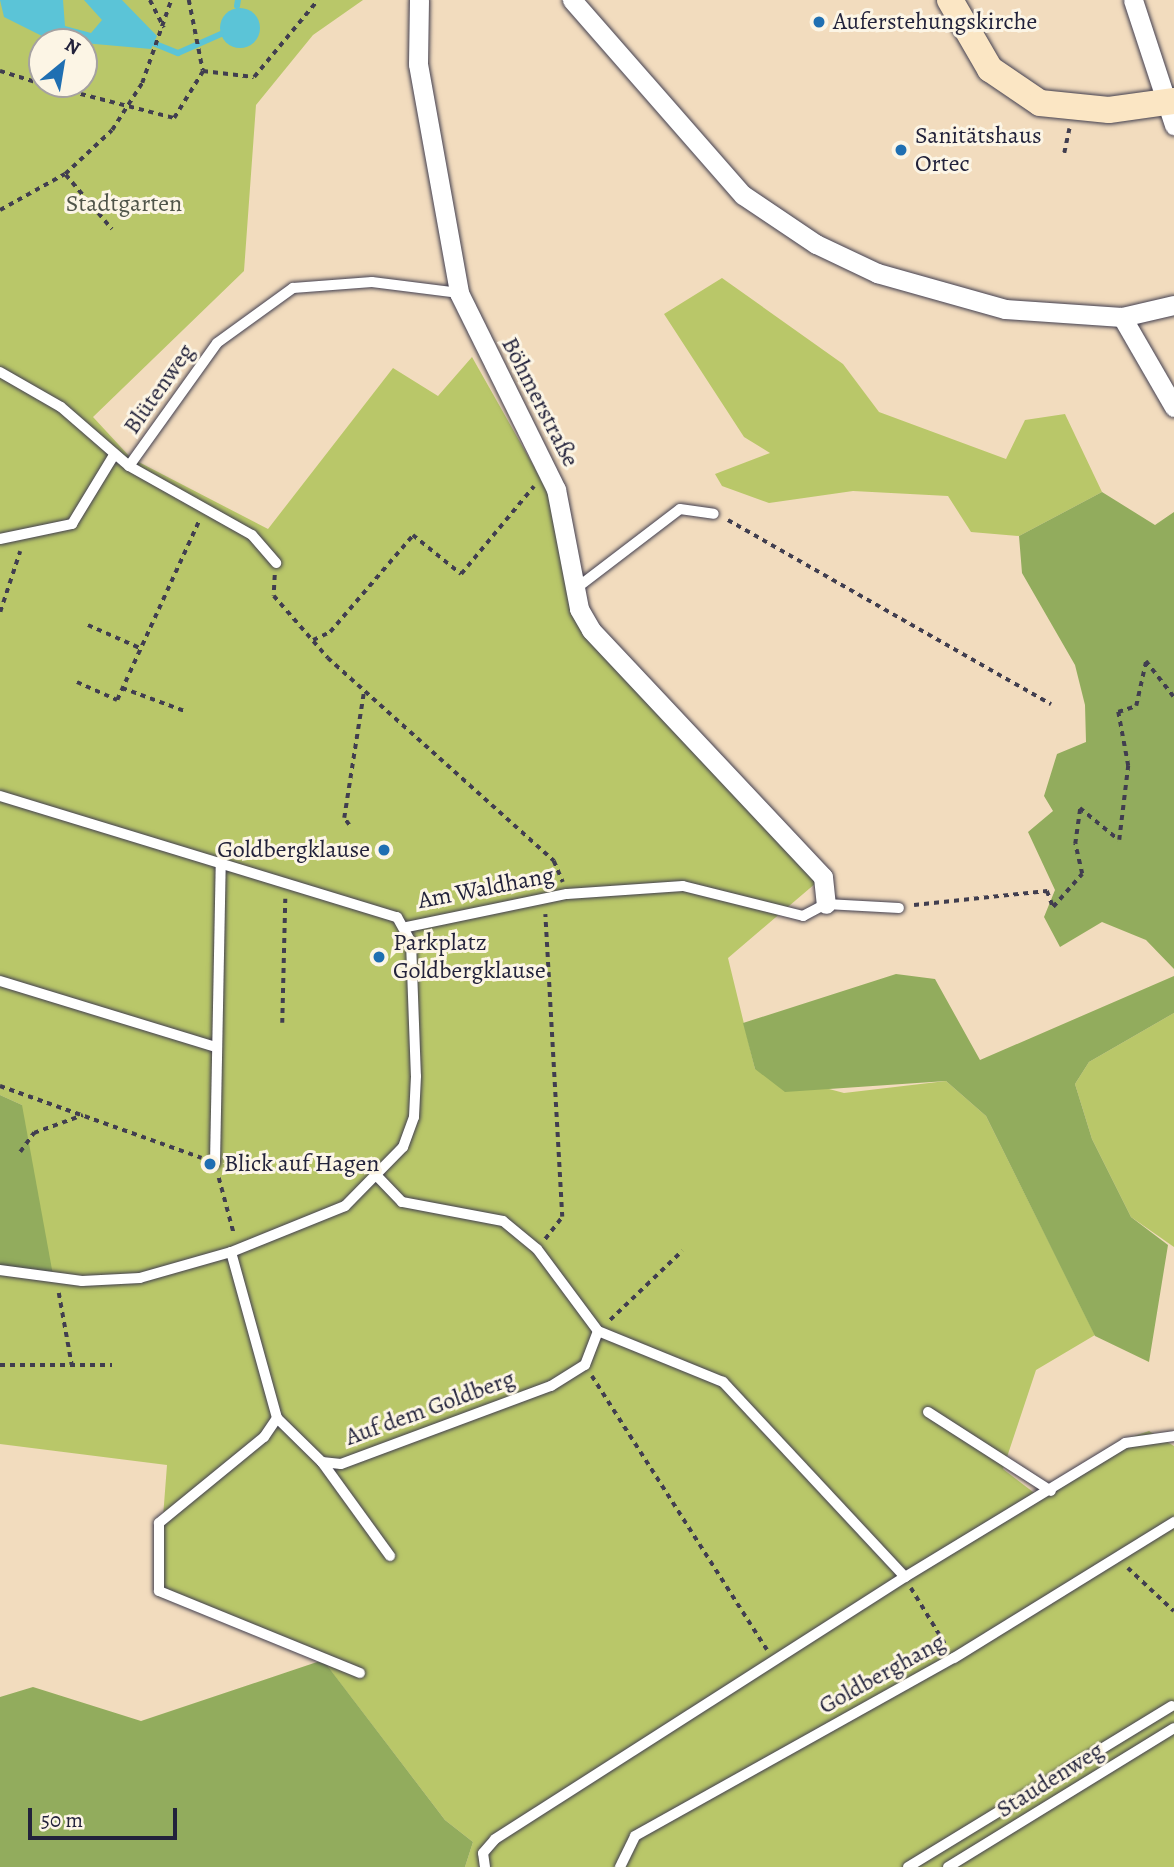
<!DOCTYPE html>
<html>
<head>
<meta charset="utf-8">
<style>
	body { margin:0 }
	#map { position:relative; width:1174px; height:1867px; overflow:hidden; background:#f2dcbe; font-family:Alegreya,serif }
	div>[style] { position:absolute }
	.green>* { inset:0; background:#b9c769 }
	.forest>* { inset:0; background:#92ac5d }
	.water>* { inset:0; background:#5bc4d7 }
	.round { border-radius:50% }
	.stream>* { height:6px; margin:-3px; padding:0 3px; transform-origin:3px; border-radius:3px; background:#5bc4d7 }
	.path>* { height:3.5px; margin-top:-1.75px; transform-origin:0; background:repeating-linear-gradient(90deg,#413e4f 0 5px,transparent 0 10px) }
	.roads { filter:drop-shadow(0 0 2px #413e4f) drop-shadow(0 0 2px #413e4f) }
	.service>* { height:10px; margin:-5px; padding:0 5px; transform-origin:5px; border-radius:5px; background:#fff }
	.minor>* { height:19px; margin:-9.5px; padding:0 9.5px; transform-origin:9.5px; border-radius:9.5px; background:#fff }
	.secondary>* { height:26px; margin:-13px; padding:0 13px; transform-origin:13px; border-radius:13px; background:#fbe6c4 }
	.dots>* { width:19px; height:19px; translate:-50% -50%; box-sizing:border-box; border:4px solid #fcf5e5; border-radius:50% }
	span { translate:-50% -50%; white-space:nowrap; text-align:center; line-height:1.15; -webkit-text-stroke:6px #fcf5e5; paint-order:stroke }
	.poi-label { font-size:24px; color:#22223b }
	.left { translate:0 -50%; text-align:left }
	.right { translate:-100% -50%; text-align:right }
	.park-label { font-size:24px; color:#4f5449 }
	.street-label { font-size:24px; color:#22223b }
	.north { position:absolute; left:28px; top:28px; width:70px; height:70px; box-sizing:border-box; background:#fcf5e5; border:2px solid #a5a1a1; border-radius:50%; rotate:30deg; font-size:19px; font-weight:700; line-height:28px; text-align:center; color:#22223b }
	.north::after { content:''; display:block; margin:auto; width:24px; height:32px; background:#1f6fb2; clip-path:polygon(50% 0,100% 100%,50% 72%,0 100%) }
	.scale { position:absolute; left:28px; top:1808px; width:149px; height:32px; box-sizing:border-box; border:4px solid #22223b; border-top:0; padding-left:9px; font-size:21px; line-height:24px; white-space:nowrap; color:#22223b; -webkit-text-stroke:5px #fcf5e5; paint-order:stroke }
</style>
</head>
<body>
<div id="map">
	<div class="green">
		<i style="clip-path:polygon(evenodd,0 0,363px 0,313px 35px,256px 105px,244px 271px,93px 417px,131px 458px,268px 529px,393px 368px,438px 396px,472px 357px,550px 495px,572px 609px,823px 877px,728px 958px,755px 1069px,844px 1093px,946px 1081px,986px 1116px,1095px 1335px,1036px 1370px,1003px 1469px,1037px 1495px,1119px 1441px,1149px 1431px,1174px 1446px,1174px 1867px,465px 1867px,473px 1842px,445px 1820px,322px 1659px,157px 1596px,167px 1465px,0 1444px,0 1268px,22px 1105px,0 1095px,0 0,42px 42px,84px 42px,84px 84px,42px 84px,42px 42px)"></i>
		<i style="clip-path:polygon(722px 278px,843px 364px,879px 412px,1006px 459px,1025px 420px,1065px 414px,1102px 492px,1019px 536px,971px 532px,948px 496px,853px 491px,769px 503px,722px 486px,715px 474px,770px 453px,744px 437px,664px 314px)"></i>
		<i style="clip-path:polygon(1174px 1013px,1174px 1247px,1131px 1217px,1092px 1139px,1075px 1084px,1089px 1062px)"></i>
	</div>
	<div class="forest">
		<i style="clip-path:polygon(1102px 492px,1155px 525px,1174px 512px,1174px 969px,1146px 940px,1102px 922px,1060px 947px,1044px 917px,1055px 890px,1028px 832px,1053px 811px,1044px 796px,1057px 754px,1086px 742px,1085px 705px,1075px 665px,1022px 573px,1019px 536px)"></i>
		<i style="clip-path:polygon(896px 974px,935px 979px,980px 1060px,1174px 976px,1174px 1013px,1089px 1062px,1075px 1084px,1092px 1139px,1131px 1217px,1168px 1245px,1149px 1362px,1095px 1336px,986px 1116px,946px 1081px,785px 1092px,755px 1069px,743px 1023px)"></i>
		<i style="clip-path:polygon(0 1095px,22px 1105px,53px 1275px,0 1268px)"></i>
		<i style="clip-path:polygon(323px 1660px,445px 1820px,473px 1842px,465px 1867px,0 1867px,0 1697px,33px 1687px,141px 1721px)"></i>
	</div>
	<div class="water">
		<i style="clip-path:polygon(0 0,63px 0,65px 26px,91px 33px,102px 20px,84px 0,122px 0,157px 36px,151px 49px,50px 40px,4px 17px)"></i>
		<i class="round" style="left:220px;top:8px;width:40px;height:40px"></i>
	</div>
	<div class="stream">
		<i style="left:237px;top:6px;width:6px;rotate:-81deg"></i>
		<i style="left:153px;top:43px;width:27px;rotate:22deg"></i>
		<i style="left:178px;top:53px;width:47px;rotate:-23.8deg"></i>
	</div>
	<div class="path">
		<i style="left:150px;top:0;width:31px;rotate:63deg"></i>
		<i style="left:189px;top:0;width:72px;rotate:78.8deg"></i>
		<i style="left:0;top:71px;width:44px;rotate:17.2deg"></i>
		<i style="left:42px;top:84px;width:136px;rotate:14.4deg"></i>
		<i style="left:174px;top:118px;width:55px;rotate:-58.3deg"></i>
		<i style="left:203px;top:71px;width:51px;rotate:6.7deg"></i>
		<i style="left:254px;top:77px;width:100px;rotate:-50.3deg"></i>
		<i style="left:1064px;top:153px;width:25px;rotate:-78deg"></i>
		<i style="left:66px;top:175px;width:71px;rotate:49.6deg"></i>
		<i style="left:0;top:210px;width:74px;rotate:-29deg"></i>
		<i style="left:65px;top:174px;width:64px;rotate:-43.1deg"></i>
		<i style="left:112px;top:130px;width:56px;rotate:-57.4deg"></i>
		<i style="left:142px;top:83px;width:88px;rotate:-70.7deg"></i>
		<i style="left:728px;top:520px;width:372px;rotate:29.7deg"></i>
		<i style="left:275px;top:575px;width:21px;rotate:93deg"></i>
		<i style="left:274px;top:596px;width:82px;rotate:48.9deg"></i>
		<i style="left:328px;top:658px;width:304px;rotate:41.9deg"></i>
		<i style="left:554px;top:861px;width:23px;rotate:67deg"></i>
		<i style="left:0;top:612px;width:64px;rotate:-71.8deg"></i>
		<i style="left:88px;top:625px;width:57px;rotate:23.9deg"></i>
		<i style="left:313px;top:640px;width:19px;rotate:-25deg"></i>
		<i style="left:330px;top:632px;width:128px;rotate:-49.4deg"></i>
		<i style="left:413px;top:535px;width:62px;rotate:39.1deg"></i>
		<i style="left:461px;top:574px;width:114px;rotate:-50.3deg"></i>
		<i style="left:77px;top:682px;width:44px;rotate:24.2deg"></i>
		<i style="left:117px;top:700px;width:199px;rotate:-65.4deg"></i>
		<i style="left:122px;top:688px;width:67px;rotate:20.1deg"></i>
		<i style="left:349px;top:825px;width:9px;rotate:-126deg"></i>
		<i style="left:344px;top:818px;width:129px;rotate:-81.1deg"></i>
		<i style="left:914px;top:905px;width:134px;rotate:-6deg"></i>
		<i style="left:1047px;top:891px;width:17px;rotate:69deg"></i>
		<i style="left:1053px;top:907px;width:44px;rotate:-48.7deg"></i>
		<i style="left:1082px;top:874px;width:31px;rotate:-103deg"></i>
		<i style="left:1075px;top:844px;width:36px;rotate:-82deg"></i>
		<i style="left:1080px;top:808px;width:50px;rotate:39.4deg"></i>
		<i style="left:1119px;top:840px;width:75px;rotate:-83.1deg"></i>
		<i style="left:1128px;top:766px;width:55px;rotate:-100.5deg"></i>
		<i style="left:1118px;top:712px;width:19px;rotate:-18deg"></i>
		<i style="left:1136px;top:706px;width:46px;rotate:-77.5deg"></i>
		<i style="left:1146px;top:661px;width:46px;rotate:52.1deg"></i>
		<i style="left:282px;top:1023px;width:124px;rotate:-88.6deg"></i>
		<i style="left:0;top:1086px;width:214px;rotate:19.6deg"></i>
		<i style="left:20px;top:1152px;width:24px;rotate:-54deg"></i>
		<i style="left:34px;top:1133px;width:52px;rotate:-20.2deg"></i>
		<i style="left:219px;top:1178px;width:58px;rotate:75deg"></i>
		<i style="left:545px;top:1239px;width:28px;rotate:-52deg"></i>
		<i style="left:562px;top:1217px;width:303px;rotate:-93.2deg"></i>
		<i style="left:59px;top:1293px;width:73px;rotate:79.8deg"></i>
		<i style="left:610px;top:1320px;width:100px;rotate:-43.8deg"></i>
		<i style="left:0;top:1365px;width:112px"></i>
		<i style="left:592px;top:1376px;width:325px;rotate:57.4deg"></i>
		<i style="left:1128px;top:1568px;width:63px;rotate:43.1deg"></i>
		<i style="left:911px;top:1588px;width:69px;rotate:58.6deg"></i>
	</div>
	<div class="roads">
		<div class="service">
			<i style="left:0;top:372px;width:70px;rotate:29.8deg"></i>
			<i style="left:61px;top:407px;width:90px;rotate:40.9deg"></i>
			<i style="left:129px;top:466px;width:141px;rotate:29.3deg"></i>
			<i style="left:252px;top:535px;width:37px;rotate:49deg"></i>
			<i style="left:129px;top:466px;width:151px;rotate:-54.4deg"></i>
			<i style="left:217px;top:343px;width:94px;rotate:-35.9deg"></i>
			<i style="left:293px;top:288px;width:79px;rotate:-4.3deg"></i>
			<i style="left:372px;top:282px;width:88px;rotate:7.2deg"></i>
			<i style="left:0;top:539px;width:74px;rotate:-11.8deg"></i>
			<i style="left:72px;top:524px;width:81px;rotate:-58.7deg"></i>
			<i style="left:574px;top:590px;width:133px;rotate:-37.4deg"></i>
			<i style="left:680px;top:509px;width:34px;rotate:8deg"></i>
			<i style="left:0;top:796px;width:415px;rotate:17deg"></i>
			<i style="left:397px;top:917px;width:29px;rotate:61deg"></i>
			<i style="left:411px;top:942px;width:134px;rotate:87.9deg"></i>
			<i style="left:416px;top:1076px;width:41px;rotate:92.8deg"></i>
			<i style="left:414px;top:1117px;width:32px;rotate:110deg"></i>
			<i style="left:403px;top:1147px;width:83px;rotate:134.5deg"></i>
			<i style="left:345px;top:1206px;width:123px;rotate:158deg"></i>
			<i style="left:231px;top:1252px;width:95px;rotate:164.1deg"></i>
			<i style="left:140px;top:1278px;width:58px;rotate:177deg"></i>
			<i style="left:82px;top:1281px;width:83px;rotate:-172.4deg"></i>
			<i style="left:407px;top:927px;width:163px;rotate:-11.7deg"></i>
			<i style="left:567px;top:894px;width:116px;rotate:-3.9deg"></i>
			<i style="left:683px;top:886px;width:124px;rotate:14deg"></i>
			<i style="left:803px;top:916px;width:26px;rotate:-28deg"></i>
			<i style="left:826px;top:904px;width:73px;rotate:3.1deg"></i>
			<i style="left:0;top:981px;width:223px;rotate:17deg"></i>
			<i style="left:215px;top:1163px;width:302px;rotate:-88.9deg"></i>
			<i style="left:231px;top:1252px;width:172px;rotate:74.5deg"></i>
			<i style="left:277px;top:1418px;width:63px;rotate:44.4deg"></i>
			<i style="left:322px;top:1462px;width:19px;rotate:6deg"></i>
			<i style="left:341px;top:1464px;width:224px;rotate:-20.4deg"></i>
			<i style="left:551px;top:1386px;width:40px;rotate:-32deg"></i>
			<i style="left:585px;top:1365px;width:36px;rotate:-69deg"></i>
			<i style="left:598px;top:1331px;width:102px;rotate:-126.6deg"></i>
			<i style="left:537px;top:1249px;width:44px;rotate:-140.5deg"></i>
			<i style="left:503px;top:1221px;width:103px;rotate:-169.3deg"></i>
			<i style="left:402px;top:1202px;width:35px;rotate:-134deg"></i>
			<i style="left:928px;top:1412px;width:146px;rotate:32.7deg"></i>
			<i style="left:277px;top:1418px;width:23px;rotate:124deg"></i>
			<i style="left:264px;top:1437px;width:136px;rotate:140.7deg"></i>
			<i style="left:159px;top:1523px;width:68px;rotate:90deg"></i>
			<i style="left:159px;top:1591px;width:217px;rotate:22.2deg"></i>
			<i style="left:322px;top:1462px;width:116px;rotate:54.1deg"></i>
			<i style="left:905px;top:1577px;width:258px;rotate:-31.3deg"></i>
			<i style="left:1125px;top:1443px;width:49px;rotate:-8.1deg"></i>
			<i style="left:485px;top:1867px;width:14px;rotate:-98deg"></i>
			<i style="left:483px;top:1853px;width:18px;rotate:-49deg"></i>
			<i style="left:495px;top:1839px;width:487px;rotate:-32.6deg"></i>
			<i style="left:905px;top:1577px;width:267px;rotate:-133deg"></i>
			<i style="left:723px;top:1382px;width:135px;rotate:-157.8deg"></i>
			<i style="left:620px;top:1867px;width:34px;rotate:-64deg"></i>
			<i style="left:635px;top:1836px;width:365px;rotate:-29.2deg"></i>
			<i style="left:954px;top:1658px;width:259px;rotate:-31.7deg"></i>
			<i style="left:908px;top:1867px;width:309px;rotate:-31.4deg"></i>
			<i style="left:948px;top:1867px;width:265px;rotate:-31.6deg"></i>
		</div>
		<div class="minor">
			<i style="left:419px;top:0;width:64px;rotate:90.9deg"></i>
			<i style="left:418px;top:64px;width:233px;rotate:79.8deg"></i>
			<i style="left:459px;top:293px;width:219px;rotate:63.7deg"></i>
			<i style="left:556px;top:489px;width:122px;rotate:79.1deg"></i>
			<i style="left:579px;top:609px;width:24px;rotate:60deg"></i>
			<i style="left:591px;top:630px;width:339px;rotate:46.8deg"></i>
			<i style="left:823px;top:877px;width:27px;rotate:84deg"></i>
			<i style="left:572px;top:0;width:259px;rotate:48.8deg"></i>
			<i style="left:743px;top:195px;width:88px;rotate:33.9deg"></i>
			<i style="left:816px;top:244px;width:68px;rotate:25.4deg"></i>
			<i style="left:877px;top:273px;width:133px;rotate:15.7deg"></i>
			<i style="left:1005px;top:309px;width:117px;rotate:3.9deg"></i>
			<i style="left:1122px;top:317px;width:53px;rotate:-13deg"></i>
			<i style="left:1133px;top:0;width:132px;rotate:71.8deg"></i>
			<i style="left:1122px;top:317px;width:104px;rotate:60deg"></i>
		</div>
		<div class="secondary">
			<i style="left:950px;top:0;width:80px;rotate:59.9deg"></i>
			<i style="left:990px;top:69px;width:60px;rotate:34.2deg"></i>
			<i style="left:1040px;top:103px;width:69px;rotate:5.8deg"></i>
			<i style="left:1109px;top:110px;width:66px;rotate:-7.9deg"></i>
		</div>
	</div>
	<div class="dots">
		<i style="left:819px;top:22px;background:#1f6fb2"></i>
		<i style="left:901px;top:150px;background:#1f6fb2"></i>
		<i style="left:384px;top:850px;background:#1f6fb2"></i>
		<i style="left:379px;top:957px;background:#1f6fb2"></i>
		<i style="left:210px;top:1164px;background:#1f6fb2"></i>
	</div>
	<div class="poi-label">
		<span class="left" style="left:833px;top:22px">Auferstehungskirche</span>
		<span class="left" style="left:915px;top:150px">Sanitätshaus<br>Ortec</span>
		<span class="right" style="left:370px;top:850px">Goldbergklause</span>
		<span class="left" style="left:393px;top:957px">Parkplatz<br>Goldbergklause</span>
		<span class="left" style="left:224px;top:1164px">Blick auf Hagen</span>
	</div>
	<div class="park-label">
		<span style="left:124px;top:204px">Stadtgarten</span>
	</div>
	<div class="street-label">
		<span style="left:159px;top:389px;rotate:-55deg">Blütenweg</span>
		<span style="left:540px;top:402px;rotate:63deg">Böhmerstraße</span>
		<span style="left:486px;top:888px;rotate:-11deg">Am Waldhang</span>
		<span style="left:430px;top:1408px;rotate:-20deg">Auf dem Goldberg</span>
		<span style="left:882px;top:1674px;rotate:-29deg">Goldberghang</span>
		<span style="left:1050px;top:1780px;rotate:-32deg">Staudenweg</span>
	</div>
	<div class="north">N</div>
	<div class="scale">50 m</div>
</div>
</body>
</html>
